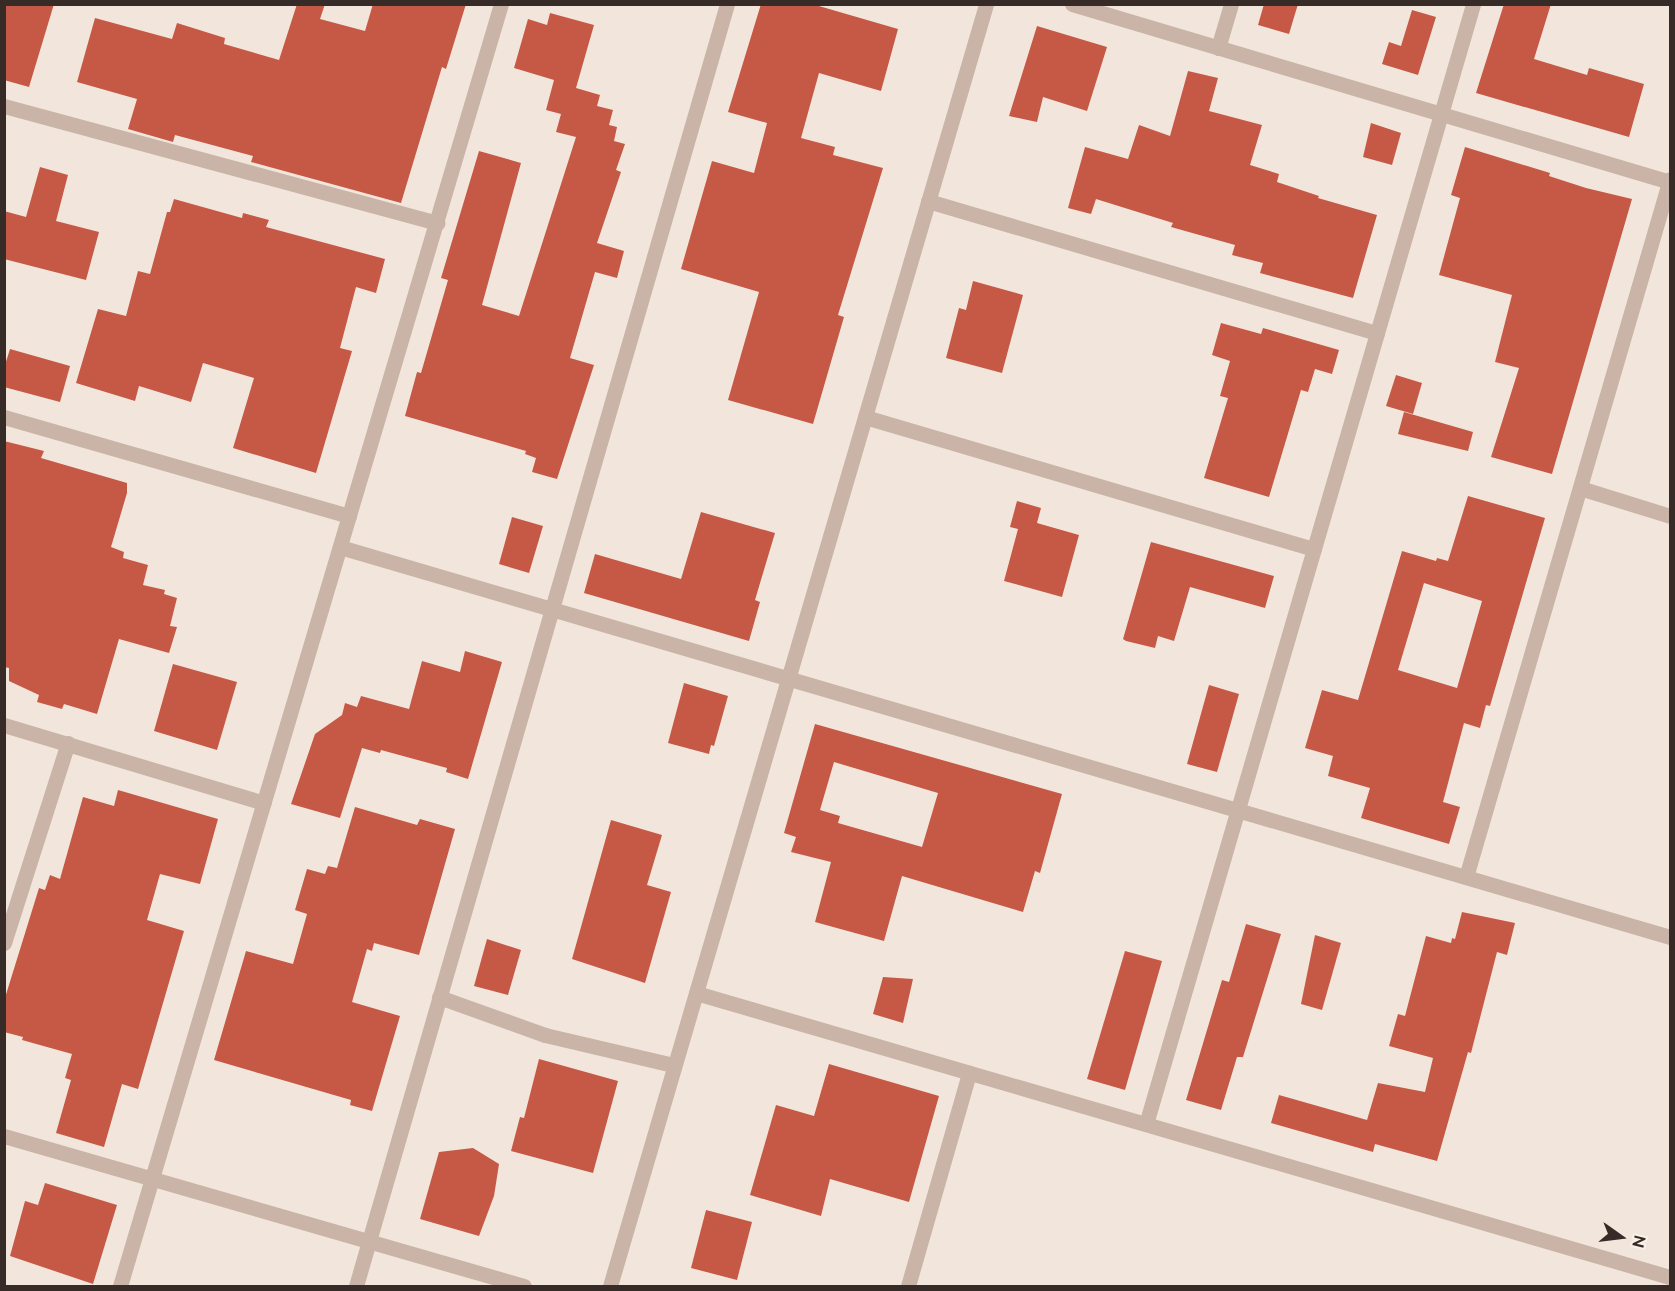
<!DOCTYPE html>
<html>
<head>
<meta charset="utf-8">
<style>
	body { margin:0 }
	#map { position:relative; width:1675px; height:1291px; overflow:hidden; background:#f2e6dc; font-family:Raleway,sans-serif }
	div>[style] { position:absolute }
	.building>* { inset:0; background:#c65946 }
	.minor>* { height:15px; margin:-7.5px; padding:0 7.5px; transform-origin:7.5px; border-radius:7.5px; background:#cab4a8 }
	span { translate:-50% -50%; white-space:nowrap; text-align:center; line-height:1.15; -webkit-text-stroke:6px #faf0e8; paint-order:stroke }
	.frame { position:absolute; inset:0; border:6px solid #372b28; pointer-events:none }
	.north { position:absolute; left:1591px; top:1207px; width:60px; height:60px; -webkit-text-stroke:4px #faf0e8; paint-order:stroke; rotate:104deg; font-size:16px; font-weight:700; line-height:24px; text-align:center; color:#372b28 }
	.north::after { content:''; display:block; margin:auto; width:21px; height:27px; background:#372b28; clip-path:polygon(50% 0,100% 100%,50% 72%,0 100%) }
</style>
</head>
<body>
<div id="map">
	<div class="building">
		<i style="clip-path:polygon(4px 4px,54px 4px,29px 87px,4px 80px)"></i>
		<i style="clip-path:polygon(297px 4px,325px 4px,320px 19px,365px 31px,373px 4px,466px 4px,446px 69px,442px 67px,401px 203px,251px 162px,253px 156px,175px 135px,173px 142px,128px 129px,137px 99px,77px 82px,95px 18px,172px 39px,177px 23px,225px 38px,224px 44px,279px 60px)"></i>
		<i style="clip-path:polygon(761px 4px,812px 4px,898px 29px,881px 91px,819px 73px,801px 138px,835px 147px,833px 155px,883px 168px,838px 315px,844px 317px,813px 424px,728px 400px,759px 292px,681px 269px,712px 161px,754px 173px,767px 123px,728px 112px)"></i>
		<i style="clip-path:polygon(1264px 4px,1298px 4px,1289px 34px,1258px 25px)"></i>
		<i style="clip-path:polygon(1504px 4px,1551px 4px,1534px 59px,1587px 75px,1589px 68px,1644px 84px,1629px 137px,1476px 93px)"></i>
		<i style="clip-path:polygon(1412px 10px,1436px 17px,1418px 75px,1382px 64px,1389px 42px,1401px 46px)"></i>
		<i style="clip-path:polygon(550px 13px,594px 25px,576px 88px,600px 95px,597px 106px,613px 110px,609px 125px,617px 127px,614px 141px,625px 144px,616px 170px,621px 172px,597px 243px,624px 251px,617px 278px,595px 272px,570px 358px,594px 365px,557px 479px,532px 472px,536px 458px,525px 454px,526px 451px,405px 416px,417px 372px,421px 373px,448px 280px,441px 278px,479px 151px,521px 163px,482px 305px,519px 316px,576px 137px,556px 132px,561px 114px,546px 110px,554px 80px,514px 68px,528px 19px,547px 25px)"></i>
		<i style="clip-path:polygon(1037px 26px,1107px 47px,1087px 111px,1043px 97px,1037px 122px,1009px 116px)"></i>
		<i style="clip-path:polygon(1188px 71px,1218px 78px,1209px 111px,1262px 125px,1250px 165px,1279px 174px,1277px 182px,1319px 196px,1318px 198px,1377px 215px,1353px 298px,1260px 273px,1263px 263px,1232px 255px,1235px 245px,1171px 227px,1173px 223px,1096px 199px,1091px 214px,1068px 208px,1085px 147px,1128px 159px,1139px 125px,1170px 136px)"></i>
		<i style="clip-path:polygon(1371px 123px,1401px 133px,1392px 165px,1363px 157px)"></i>
		<i style="clip-path:polygon(1465px 147px,1550px 173px,1549px 176px,1586px 188px,1632px 199px,1552px 474px,1491px 457px,1519px 368px,1495px 362px,1512px 295px,1439px 275px,1460px 198px,1451px 195px)"></i>
		<i style="clip-path:polygon(40px 167px,68px 175px,56px 221px,99px 232px,86px 280px,4px 259px,4px 211px,26px 217px)"></i>
		<i style="clip-path:polygon(174px 199px,242px 218px,243px 213px,269px 220px,266px 227px,385px 259px,376px 293px,356px 287px,340px 348px,352px 351px,316px 473px,233px 448px,254px 378px,203px 363px,191px 402px,139px 386px,135px 401px,76px 383px,98px 309px,126px 316px,138px 271px,150px 274px,167px 212px,170px 212px)"></i>
		<i style="clip-path:polygon(973px 281px,1023px 295px,1002px 373px,946px 358px,959px 308px,966px 310px)"></i>
		<i style="clip-path:polygon(1221px 323px,1261px 334px,1263px 328px,1339px 350px,1332px 374px,1315px 369px,1308px 392px,1301px 390px,1269px 497px,1204px 478px,1228px 398px,1220px 396px,1230px 361px,1212px 355px)"></i>
		<i style="clip-path:polygon(10px 349px,70px 366px,60px 402px,4px 387px,4px 368px)"></i>
		<i style="clip-path:polygon(1396px 375px,1422px 383px,1413px 414px,1386px 406px)"></i>
		<i style="clip-path:polygon(1404px 412px,1473px 432px,1468px 451px,1398px 434px)"></i>
		<i style="clip-path:polygon(4px 441px,44px 451px,41px 458px,127px 483px,127px 493px,111px 547px,124px 552px,123px 558px,148px 565px,143px 585px,165px 590px,164px 594px,177px 598px,170px 626px,177px 627px,169px 653px,119px 639px,97px 714px,64px 704px,62px 709px,37px 702px,39px 695px,9px 681px,9px 668px,4px 667px)"></i>
		<i style="clip-path:polygon(evenodd,1468px 496px,1545px 518px,1490px 706px,1486px 705px,1480px 728px,1464px 723px,1443px 802px,1460px 807px,1449px 844px,1361px 818px,1370px 788px,1328px 776px,1333px 756px,1305px 748px,1322px 690px,1358px 700px,1402px 551px,1436px 561px,1437px 558px,1448px 561px,1468px 496px,1424px 583px,1482px 601px,1457px 688px,1398px 670px,1424px 583px)"></i>
		<i style="clip-path:polygon(1017px 501px,1041px 508px,1037px 523px,1079px 535px,1062px 597px,1004px 581px,1018px 529px,1010px 527px)"></i>
		<i style="clip-path:polygon(701px 512px,775px 533px,755px 600px,760px 602px,749px 641px,584px 593px,595px 554px,681px 579px)"></i>
		<i style="clip-path:polygon(512px 517px,543px 526px,529px 573px,499px 564px)"></i>
		<i style="clip-path:polygon(1151px 542px,1274px 576px,1265px 608px,1190px 587px,1174px 641px,1158px 636px,1155px 648px,1126px 641px,1123px 639px)"></i>
		<i style="clip-path:polygon(465px 651px,502px 662px,468px 779px,446px 772px,447px 768px,381px 750px,380px 753px,362px 748px,340px 818px,291px 804px,315px 734px,342px 715px,345px 703px,357px 707px,361px 696px,409px 709px,422px 661px,460px 672px)"></i>
		<i style="clip-path:polygon(173px 664px,237px 682px,217px 750px,154px 731px)"></i>
		<i style="clip-path:polygon(684px 683px,728px 696px,714px 746px,711px 745px,709px 754px,668px 743px)"></i>
		<i style="clip-path:polygon(1209px 685px,1239px 694px,1217px 772px,1187px 764px)"></i>
		<i style="clip-path:polygon(evenodd,815px 724px,1062px 794px,1040px 873px,1035px 871px,1023px 912px,902px 876px,884px 941px,815px 922px,831px 862px,791px 852px,796px 837px,784px 833px,815px 724px,834px 762px,938px 793px,922px 847px,838px 823px,840px 816px,820px 810px,834px 762px)"></i>
		<i style="clip-path:polygon(118px 790px,218px 819px,200px 884px,160px 874px,147px 920px,184px 931px,138px 1089px,122px 1084px,104px 1147px,56px 1133px,71px 1080px,65px 1078px,72px 1054px,22px 1040px,23px 1037px,4px 1032px,4px 1001px,39px 888px,45px 890px,50px 875px,60px 879px,83px 797px,114px 806px)"></i>
		<i style="clip-path:polygon(355px 807px,417px 825px,420px 819px,455px 829px,419px 955px,374px 943px,372px 951px,367px 949px,352px 1002px,400px 1016px,372px 1111px,350px 1105px,351px 1100px,214px 1060px,246px 951px,293px 964px,307px 914px,295px 910px,307px 869px,325px 874px,328px 866px,337px 868px)"></i>
		<i style="clip-path:polygon(611px 820px,662px 835px,647px 885px,671px 892px,645px 983px,572px 959px)"></i>
		<i style="clip-path:polygon(1462px 912px,1515px 923px,1507px 955px,1497px 952px,1471px 1053px,1468px 1052px,1437px 1161px,1375px 1144px,1373px 1152px,1271px 1123px,1279px 1095px,1367px 1120px,1378px 1083px,1425px 1092px,1433px 1058px,1389px 1046px,1398px 1014px,1405px 1016px,1426px 936px,1451px 943px,1452px 938px,1455px 939px)"></i>
		<i style="clip-path:polygon(1246px 924px,1281px 934px,1243px 1057px,1237px 1057px,1221px 1110px,1186px 1100px,1222px 980px,1229px 982px)"></i>
		<i style="clip-path:polygon(1315px 935px,1341px 943px,1322px 1010px,1301px 1004px)"></i>
		<i style="clip-path:polygon(487px 939px,521px 950px,508px 995px,474px 986px)"></i>
		<i style="clip-path:polygon(1125px 951px,1162px 961px,1125px 1090px,1087px 1079px)"></i>
		<i style="clip-path:polygon(883px 977px,913px 979px,903px 1023px,873px 1014px)"></i>
		<i style="clip-path:polygon(539px 1059px,618px 1081px,593px 1173px,511px 1151px,520px 1117px,524px 1118px)"></i>
		<i style="clip-path:polygon(829px 1064px,939px 1096px,909px 1202px,830px 1179px,821px 1216px,750px 1195px,776px 1105px,814px 1116px)"></i>
		<i style="clip-path:polygon(473px 1148px,499px 1164px,494px 1196px,479px 1236px,420px 1219px,439px 1152px)"></i>
		<i style="clip-path:polygon(45px 1183px,117px 1205px,93px 1284px,10px 1256px,25px 1201px,38px 1205px)"></i>
		<i style="clip-path:polygon(706px 1210px,752px 1222px,737px 1280px,691px 1268px)"></i>
	</div>
	<div class="minor">
		<i style="left:1072px;top:4px;width:624px;rotate:16.58deg"></i>
		<i style="left:1218px;top:48px;width:46px;rotate:-73.5deg"></i>
		<i style="left:4px;top:106px;width:449px;rotate:15.1deg"></i>
		<i style="left:928px;top:201px;width:468px;rotate:16.4deg"></i>
		<i style="left:4px;top:417px;width:359px;rotate:16deg"></i>
		<i style="left:865px;top:417px;width:468px;rotate:16.4deg"></i>
		<i style="left:1580px;top:488px;width:94px;rotate:17.3deg"></i>
		<i style="left:340px;top:547px;width:1386px;rotate:16.34deg"></i>
		<i style="left:4px;top:725px;width:271px;rotate:16.7deg"></i>
		<i style="left:1466px;top:877px;width:727px;rotate:-73.71deg"></i>
		<i style="left:4px;top:943px;width:210px;rotate:-72.3deg"></i>
		<i style="left:696px;top:993px;width:1015px;rotate:16.26deg"></i>
		<i style="left:439px;top:997px;width:113px;rotate:19.7deg"></i>
		<i style="left:545px;top:1035px;width:131px;rotate:13.2deg"></i>
		<i style="left:1146px;top:1124px;width:1167px;rotate:-73.72deg"></i>
		<i style="left:4px;top:1136px;width:541px;rotate:16.09deg"></i>
		<i style="left:120px;top:1286px;width:1337px;rotate:-73.45deg"></i>
		<i style="left:356px;top:1286px;width:1335px;rotate:-73.86deg"></i>
		<i style="left:610px;top:1286px;width:1336px;rotate:-73.65deg"></i>
		<i style="left:908px;top:1286px;width:222px;rotate:-74deg"></i>
	</div>
	<div class="frame"></div>
	<div class="north">N</div>
</div>
</body>
</html>
